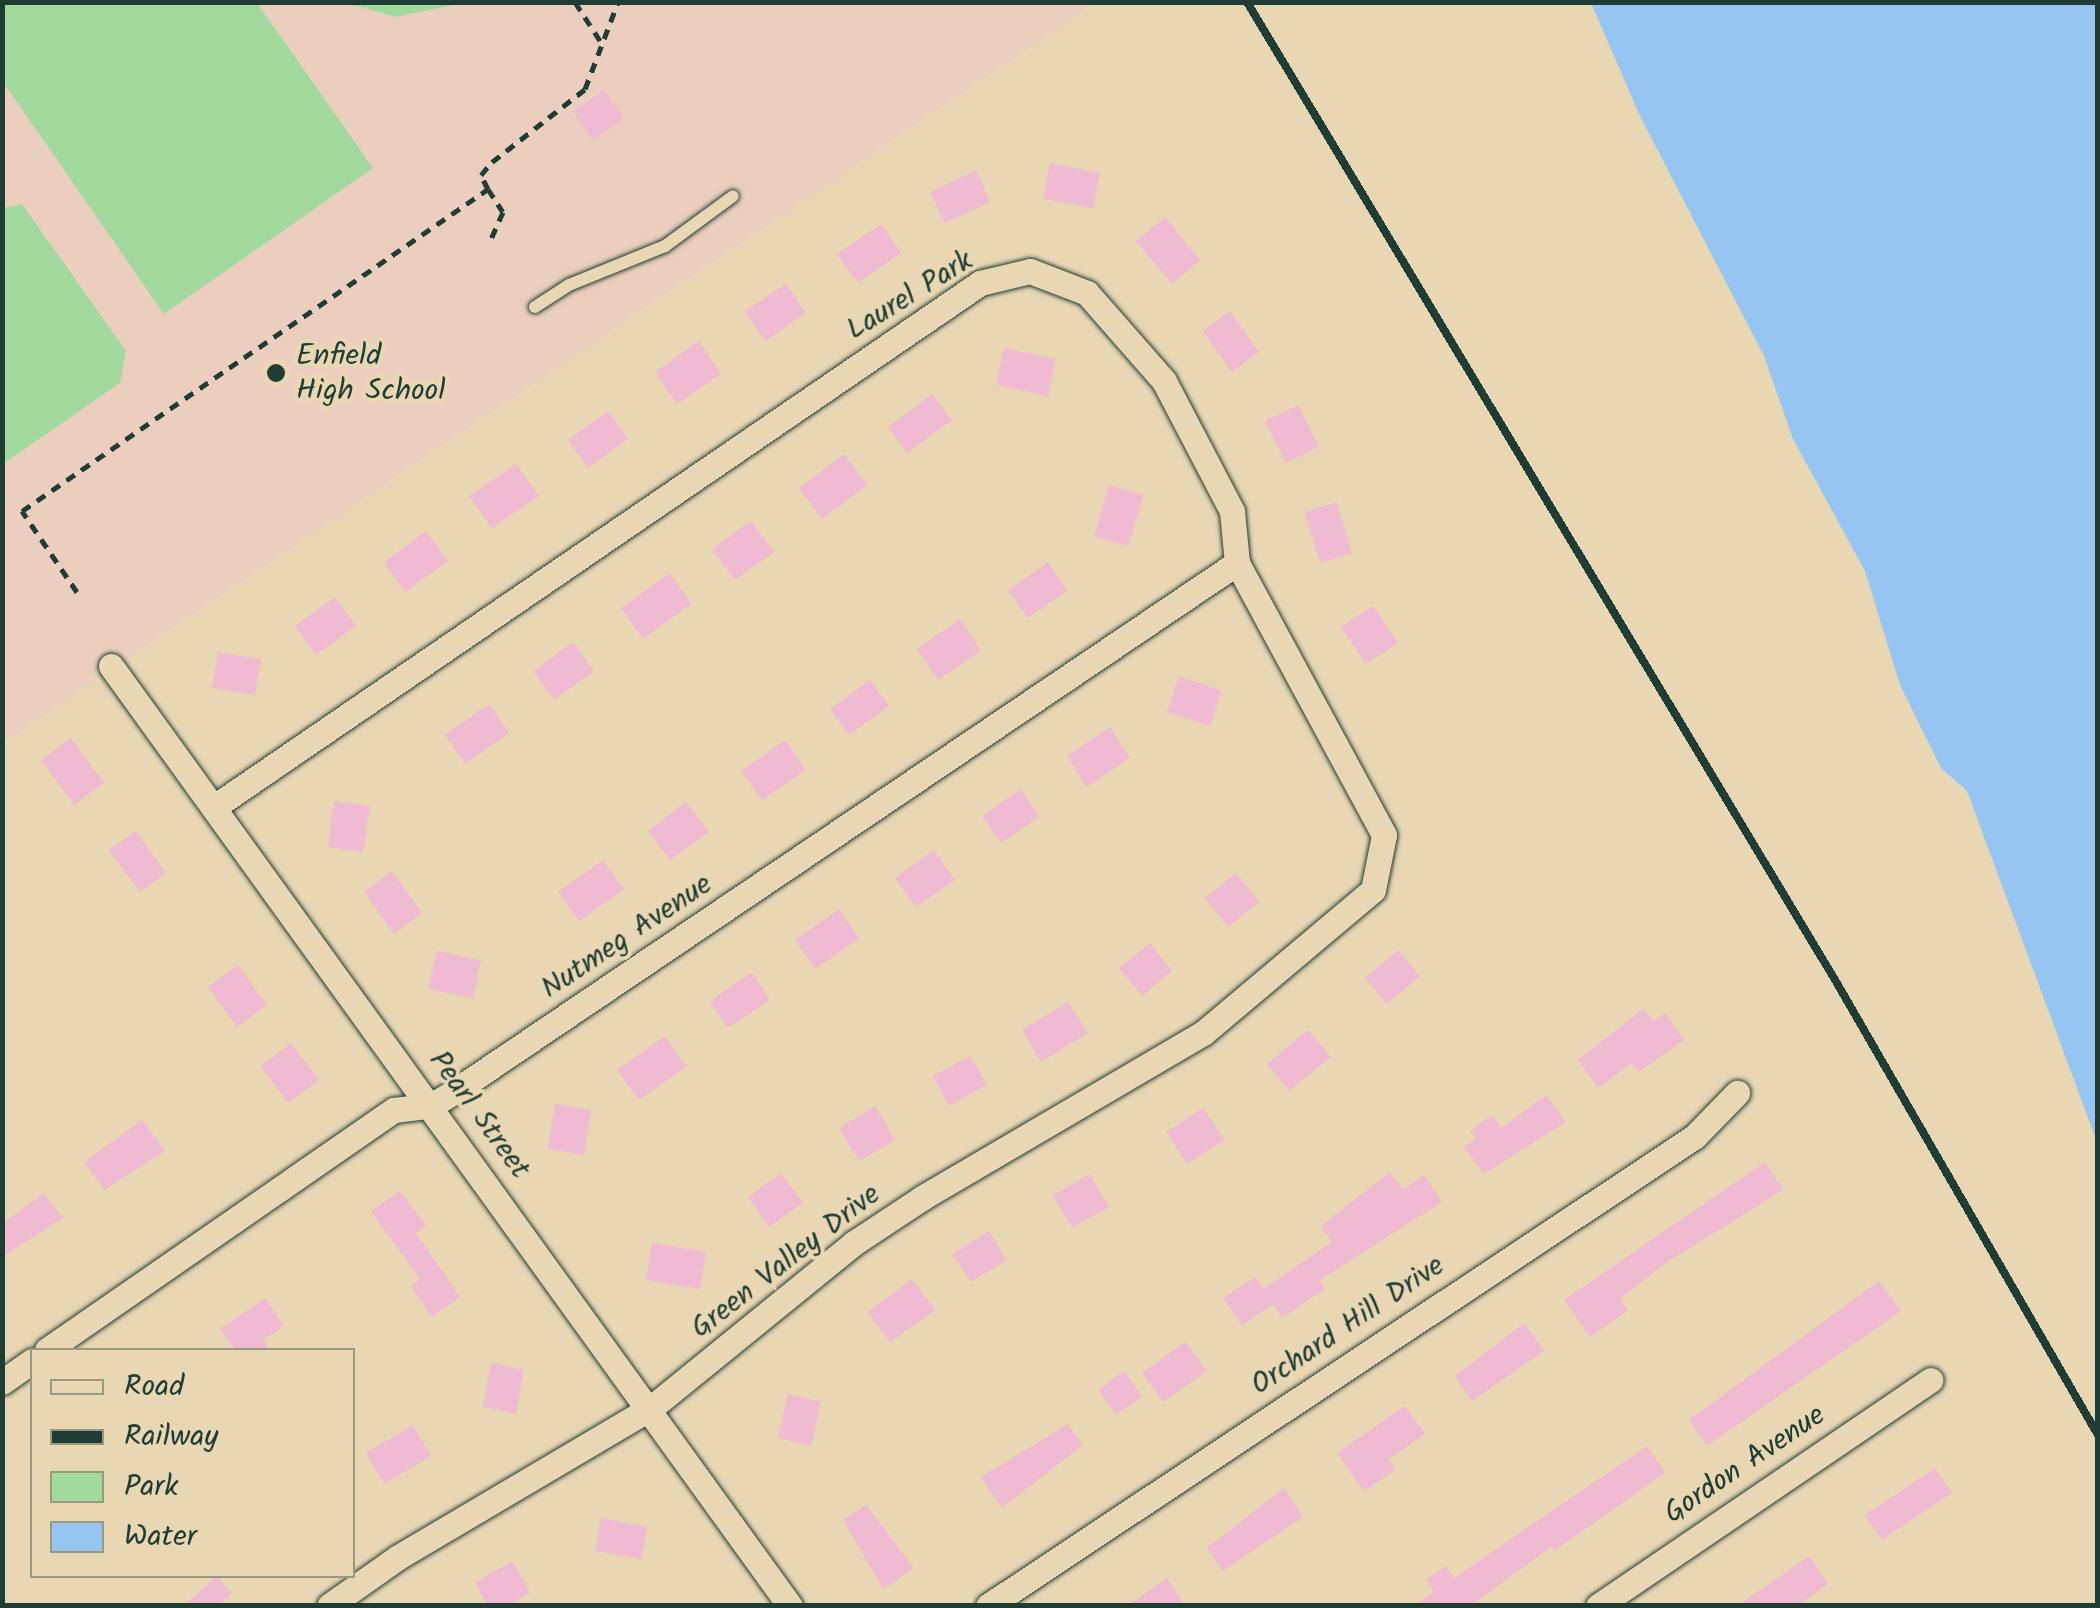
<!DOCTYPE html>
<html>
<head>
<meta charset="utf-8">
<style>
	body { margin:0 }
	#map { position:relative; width:2100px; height:1608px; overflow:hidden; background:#e9d7b4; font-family:Kalam,sans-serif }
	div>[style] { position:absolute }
	.built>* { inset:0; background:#ebcebd }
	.green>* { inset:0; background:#a2da9e }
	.water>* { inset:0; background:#96c5f1 }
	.building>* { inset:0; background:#f0bad2 }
	.path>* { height:5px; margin-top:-2.5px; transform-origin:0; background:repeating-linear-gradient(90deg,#1f3d34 0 10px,transparent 0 18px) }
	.roads { filter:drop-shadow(0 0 2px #1f3d34) drop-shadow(0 0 2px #1f3d34) }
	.lane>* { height:12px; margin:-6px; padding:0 6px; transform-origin:6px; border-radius:6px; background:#e9d7b4 }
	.street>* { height:25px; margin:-12.5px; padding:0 12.5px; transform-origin:12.5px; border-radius:12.5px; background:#e9d7b4 }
	.rail>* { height:8px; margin:-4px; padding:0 4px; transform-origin:4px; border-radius:4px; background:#1f3d34 }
	.dots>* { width:28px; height:28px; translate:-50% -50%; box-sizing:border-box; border:5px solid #e9d7b4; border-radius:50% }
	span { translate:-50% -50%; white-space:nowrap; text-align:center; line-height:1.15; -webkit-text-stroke:8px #e9d7b4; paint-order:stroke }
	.street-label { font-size:30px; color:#1f3d34 }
	.poi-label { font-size:30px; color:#1f3d34 }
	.left { translate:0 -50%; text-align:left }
	.frame { position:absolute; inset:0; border:5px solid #1f3d34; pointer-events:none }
	.legend { position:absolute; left:30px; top:1348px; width:325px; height:230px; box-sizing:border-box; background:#e9d7b4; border:2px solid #989981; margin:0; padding:12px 18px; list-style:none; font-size:30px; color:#1f3d34 }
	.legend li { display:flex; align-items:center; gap:20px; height:50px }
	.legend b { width:50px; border:2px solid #989981 }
</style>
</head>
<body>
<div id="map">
	<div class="built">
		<i style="clip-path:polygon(3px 3px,1095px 3px,3px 743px)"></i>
	</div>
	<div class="green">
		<i style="clip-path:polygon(2px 3px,257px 3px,373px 168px,164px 314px,3px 82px)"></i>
		<i style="clip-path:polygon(347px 3px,463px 2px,463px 3px,396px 17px)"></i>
		<i style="clip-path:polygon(22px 204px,126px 351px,120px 383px,3px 464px,3px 208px)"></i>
	</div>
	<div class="water">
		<i style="clip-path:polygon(1591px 3px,2097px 3px,2097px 1142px,1967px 791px,1941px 768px,1900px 685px,1865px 571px,1793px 439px,1764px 356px,1640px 116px)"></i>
	</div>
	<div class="building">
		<i style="clip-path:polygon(604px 90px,624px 118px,593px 140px,573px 112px)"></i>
		<i style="clip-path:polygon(1050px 163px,1100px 173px,1093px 208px,1043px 199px)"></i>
		<i style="clip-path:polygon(976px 170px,990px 202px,945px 223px,930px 192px)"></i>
		<i style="clip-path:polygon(1165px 217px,1200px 260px,1172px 284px,1136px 241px)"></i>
		<i style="clip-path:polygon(881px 224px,901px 253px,858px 283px,837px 254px)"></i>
		<i style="clip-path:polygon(786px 284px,806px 313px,765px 341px,745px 311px)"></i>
		<i style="clip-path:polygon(1230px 311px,1259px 352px,1232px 372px,1203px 331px)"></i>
		<i style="clip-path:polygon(699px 341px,721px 374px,677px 404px,655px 372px)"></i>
		<i style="clip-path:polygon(1004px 348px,1056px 359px,1048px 396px,996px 385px)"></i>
		<i style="clip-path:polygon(932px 394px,952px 420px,907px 453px,888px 427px)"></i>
		<i style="clip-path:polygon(1298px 405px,1319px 447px,1286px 463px,1265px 421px)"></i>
		<i style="clip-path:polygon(608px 411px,628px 439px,588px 468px,568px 440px)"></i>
		<i style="clip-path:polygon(844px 454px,867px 485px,822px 519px,799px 488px)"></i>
		<i style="clip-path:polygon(516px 464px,539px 496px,492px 528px,469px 496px)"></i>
		<i style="clip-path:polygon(1109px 485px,1144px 495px,1128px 546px,1094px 536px)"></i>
		<i style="clip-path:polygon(1337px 502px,1352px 553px,1320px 563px,1305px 512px)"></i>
		<i style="clip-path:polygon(751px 521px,774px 552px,735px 580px,712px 549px)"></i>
		<i style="clip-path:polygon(426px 531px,448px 561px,405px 592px,384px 562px)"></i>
		<i style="clip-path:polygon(1048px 562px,1067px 591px,1028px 618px,1008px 590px)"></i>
		<i style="clip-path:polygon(670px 573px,691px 604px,643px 639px,621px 608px)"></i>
		<i style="clip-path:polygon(335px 597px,356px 626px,316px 655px,295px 626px)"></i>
		<i style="clip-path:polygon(1373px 606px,1398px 643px,1366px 664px,1341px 627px)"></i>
		<i style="clip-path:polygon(960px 619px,981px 651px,938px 680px,917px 649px)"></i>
		<i style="clip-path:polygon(573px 642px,594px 671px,554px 700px,534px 671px)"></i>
		<i style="clip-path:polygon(218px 652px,261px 659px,255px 695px,212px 688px)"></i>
		<i style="clip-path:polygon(1179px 676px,1222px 691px,1210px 726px,1167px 712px)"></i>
		<i style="clip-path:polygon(870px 680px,889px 706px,849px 735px,830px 709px)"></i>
		<i style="clip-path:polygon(489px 704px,509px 733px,465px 764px,445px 735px)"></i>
		<i style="clip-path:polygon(1110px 727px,1130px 758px,1087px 787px,1067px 756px)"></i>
		<i style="clip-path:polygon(71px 738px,104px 783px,74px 805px,41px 760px)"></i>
		<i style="clip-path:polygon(785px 740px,806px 770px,762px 800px,741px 771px)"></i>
		<i style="clip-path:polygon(1021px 789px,1039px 817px,1001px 843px,982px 816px)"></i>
		<i style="clip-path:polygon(334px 801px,370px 806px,363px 852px,328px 847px)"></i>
		<i style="clip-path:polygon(686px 802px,709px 832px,670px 860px,648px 831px)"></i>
		<i style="clip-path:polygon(136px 831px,166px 873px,140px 892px,109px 850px)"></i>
		<i style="clip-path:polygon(934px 850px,955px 880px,916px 907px,895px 878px)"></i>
		<i style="clip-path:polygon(603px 860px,624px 890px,579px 921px,558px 892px)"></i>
		<i style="clip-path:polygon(392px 871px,422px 913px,394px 934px,364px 892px)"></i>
		<i style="clip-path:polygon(1236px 873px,1259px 902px,1228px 927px,1205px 898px)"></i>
		<i style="clip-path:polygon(839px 909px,859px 939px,815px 969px,795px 940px)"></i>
		<i style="clip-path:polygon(1150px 943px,1172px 971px,1142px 996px,1119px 968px)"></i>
		<i style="clip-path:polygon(1398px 950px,1420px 976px,1387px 1004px,1365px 978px)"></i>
		<i style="clip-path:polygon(437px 951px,481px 960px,473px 998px,428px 989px)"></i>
		<i style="clip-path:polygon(238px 965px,267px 1005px,237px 1027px,208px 987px)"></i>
		<i style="clip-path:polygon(752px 972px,770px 1000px,728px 1028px,710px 1001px)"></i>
		<i style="clip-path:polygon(1068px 1002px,1088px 1033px,1041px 1062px,1022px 1030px)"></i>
		<i style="clip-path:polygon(1643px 1009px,1653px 1021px,1665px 1013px,1684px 1040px,1639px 1072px,1632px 1063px,1598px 1088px,1578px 1060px)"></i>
		<i style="clip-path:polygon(1308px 1030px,1331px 1057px,1289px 1091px,1267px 1064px)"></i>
		<i style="clip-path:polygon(665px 1036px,686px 1067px,639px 1100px,617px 1070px)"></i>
		<i style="clip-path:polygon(291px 1043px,319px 1080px,288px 1103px,261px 1066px)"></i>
		<i style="clip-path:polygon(970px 1056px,987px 1085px,949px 1106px,933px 1076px)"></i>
		<i style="clip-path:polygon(1546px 1095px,1566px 1122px,1484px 1174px,1464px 1147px,1476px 1139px,1470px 1131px,1492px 1115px,1501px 1128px)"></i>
		<i style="clip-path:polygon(555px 1104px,591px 1110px,584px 1155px,548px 1149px)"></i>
		<i style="clip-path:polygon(875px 1106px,895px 1140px,859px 1161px,839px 1128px)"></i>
		<i style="clip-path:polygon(1203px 1108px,1224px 1140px,1187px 1164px,1166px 1132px)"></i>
		<i style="clip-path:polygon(142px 1120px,165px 1151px,104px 1190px,84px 1162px)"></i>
		<i style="clip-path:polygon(1765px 1162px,1783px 1190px,1664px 1264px,1620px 1299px,1628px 1311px,1590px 1337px,1564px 1300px)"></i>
		<i style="clip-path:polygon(1390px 1172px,1403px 1190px,1424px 1175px,1442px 1202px,1320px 1280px,1325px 1289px,1282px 1318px,1273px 1304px,1242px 1325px,1223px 1298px,1255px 1277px,1269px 1298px,1263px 1289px,1332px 1242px,1321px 1226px)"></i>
		<i style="clip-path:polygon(781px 1173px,803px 1203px,769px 1227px,748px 1197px)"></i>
		<i style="clip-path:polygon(1090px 1174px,1109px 1207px,1072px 1228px,1053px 1195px)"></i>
		<i style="clip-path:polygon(400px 1191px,426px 1226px,416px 1233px,460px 1297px,432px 1317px,411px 1286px,420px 1279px,371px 1211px)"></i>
		<i style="clip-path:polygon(44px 1193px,63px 1218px,2px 1257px,2px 1224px)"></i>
		<i style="clip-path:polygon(989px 1231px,1007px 1260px,971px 1282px,953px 1254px)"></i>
		<i style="clip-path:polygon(652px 1243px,706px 1252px,700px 1289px,646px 1280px)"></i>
		<i style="clip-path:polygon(912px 1279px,935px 1310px,890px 1342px,868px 1312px)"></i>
		<i style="clip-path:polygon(1879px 1281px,1901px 1311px,1707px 1446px,1689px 1420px)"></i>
		<i style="clip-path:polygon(265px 1298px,284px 1326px,263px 1340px,270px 1350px,235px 1350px,220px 1329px)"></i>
		<i style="clip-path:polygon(1524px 1323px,1544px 1351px,1472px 1401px,1455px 1376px)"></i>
		<i style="clip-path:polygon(1185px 1342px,1207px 1371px,1163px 1402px,1142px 1373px)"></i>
		<i style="clip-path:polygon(491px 1363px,524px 1370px,516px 1414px,483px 1407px)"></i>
		<i style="clip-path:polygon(1124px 1371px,1142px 1396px,1116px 1415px,1098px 1390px)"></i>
		<i style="clip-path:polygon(788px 1394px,821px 1402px,811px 1446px,778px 1438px)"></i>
		<i style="clip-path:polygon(1405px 1406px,1425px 1434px,1388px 1460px,1395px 1470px,1364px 1491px,1337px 1453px)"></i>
		<i style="clip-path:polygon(1068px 1424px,1083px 1445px,1002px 1508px,981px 1477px)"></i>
		<i style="clip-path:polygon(413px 1425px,431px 1456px,384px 1484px,366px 1453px)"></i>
		<i style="clip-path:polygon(1647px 1446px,1665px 1473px,1554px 1551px,1551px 1547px,1470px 1606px,1414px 1606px,1434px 1592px,1426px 1580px,1446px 1566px,1454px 1578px)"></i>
		<i style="clip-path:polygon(1935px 1468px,1952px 1493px,1882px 1540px,1865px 1515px)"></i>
		<i style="clip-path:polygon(1284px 1488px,1303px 1517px,1223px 1571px,1207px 1548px)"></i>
		<i style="clip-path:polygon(866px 1505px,914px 1568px,883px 1589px,843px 1520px)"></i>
		<i style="clip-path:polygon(601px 1518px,647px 1527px,641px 1559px,595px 1551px)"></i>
		<i style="clip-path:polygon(1809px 1556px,1828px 1584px,1797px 1606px,1737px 1606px)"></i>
		<i style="clip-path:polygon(512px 1561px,530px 1592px,508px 1606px,488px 1606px,475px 1583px)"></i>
		<i style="clip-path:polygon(217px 1576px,232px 1594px,218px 1606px,183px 1606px)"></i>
		<i style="clip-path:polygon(1167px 1578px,1185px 1606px,1127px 1606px)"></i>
	</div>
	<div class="path">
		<i style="left:575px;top:2px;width:48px;rotate:57deg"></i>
		<i style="left:488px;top:189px;width:27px;rotate:57deg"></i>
		<i style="left:503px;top:212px;width:32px;rotate:114deg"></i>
		<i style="left:77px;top:592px;width:98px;rotate:-124.2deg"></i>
		<i style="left:22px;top:511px;width:566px;rotate:-34.64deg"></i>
		<i style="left:488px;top:189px;width:16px;rotate:-117deg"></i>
		<i style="left:481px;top:175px;width:17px;rotate:-50deg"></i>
		<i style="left:492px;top:162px;width:118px;rotate:-38.1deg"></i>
		<i style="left:585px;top:89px;width:93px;rotate:-69.2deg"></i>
	</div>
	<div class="roads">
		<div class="lane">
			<i style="left:535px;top:307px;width:40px;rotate:-32.9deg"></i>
			<i style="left:569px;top:285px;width:104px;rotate:-22.1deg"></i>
			<i style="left:665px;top:246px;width:84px;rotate:-36.3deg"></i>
		</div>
		<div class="street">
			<i style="left:111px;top:666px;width:1160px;rotate:54.16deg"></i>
			<i style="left:214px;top:807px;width:928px;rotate:-34.37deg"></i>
			<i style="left:980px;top:283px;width:51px;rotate:-13.5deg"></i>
			<i style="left:1030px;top:271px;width:61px;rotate:21.1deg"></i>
			<i style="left:1087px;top:293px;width:117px;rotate:48.8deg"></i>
			<i style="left:1164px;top:381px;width:147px;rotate:62.4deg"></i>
			<i style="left:1232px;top:511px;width:52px;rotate:84.5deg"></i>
			<i style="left:1237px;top:563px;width:309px;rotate:61.6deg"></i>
			<i style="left:1384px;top:835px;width:56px;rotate:101.3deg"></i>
			<i style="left:1373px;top:890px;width:222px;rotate:139.9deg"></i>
			<i style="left:1203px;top:1033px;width:326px;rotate:149.6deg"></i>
			<i style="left:922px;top:1198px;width:82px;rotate:146.5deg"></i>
			<i style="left:854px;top:1243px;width:260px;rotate:140.9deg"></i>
			<i style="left:652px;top:1407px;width:296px;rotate:149.4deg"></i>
			<i style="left:397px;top:1558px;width:83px;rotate:144.8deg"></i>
			<i style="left:47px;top:1350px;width:422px;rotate:-34.7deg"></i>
			<i style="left:394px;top:1110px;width:38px;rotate:-7deg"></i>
			<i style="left:432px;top:1105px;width:27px;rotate:-31deg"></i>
			<i style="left:455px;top:1091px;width:944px;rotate:-34.03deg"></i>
			<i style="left:2px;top:1382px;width:37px;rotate:-35deg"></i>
			<i style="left:988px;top:1606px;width:848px;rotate:-33.6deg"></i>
			<i style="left:1694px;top:1137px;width:62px;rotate:-45.7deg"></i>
			<i style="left:1598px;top:1606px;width:402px;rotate:-34.2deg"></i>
		</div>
	</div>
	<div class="rail">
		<i style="left:1247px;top:2px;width:1147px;rotate:58.98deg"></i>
		<i style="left:1838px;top:985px;width:520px;rotate:59.98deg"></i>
	</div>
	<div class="dots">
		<i style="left:276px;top:373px;background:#1f3d34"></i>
	</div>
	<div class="street-label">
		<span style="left:910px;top:296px;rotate:-32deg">Laurel Park</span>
		<span style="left:627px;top:937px;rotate:-34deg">Nutmeg Avenue</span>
		<span style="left:479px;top:1115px;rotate:54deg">Pearl Street</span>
		<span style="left:786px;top:1262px;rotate:-38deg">Green Valley Drive</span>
		<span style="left:1348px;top:1326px;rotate:-34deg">Orchard Hill Drive</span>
		<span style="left:1745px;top:1465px;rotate:-34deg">Gordon Avenue</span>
	</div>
	<div class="poi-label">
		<span class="left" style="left:296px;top:373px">Enfield<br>High School</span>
	</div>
	<div class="frame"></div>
	<ul class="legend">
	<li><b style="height:12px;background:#e9d7b4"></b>Road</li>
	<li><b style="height:12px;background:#1f3d34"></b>Railway</li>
	<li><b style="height:28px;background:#a2da9e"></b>Park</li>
	<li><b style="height:28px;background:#96c5f1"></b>Water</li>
	</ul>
</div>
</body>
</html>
